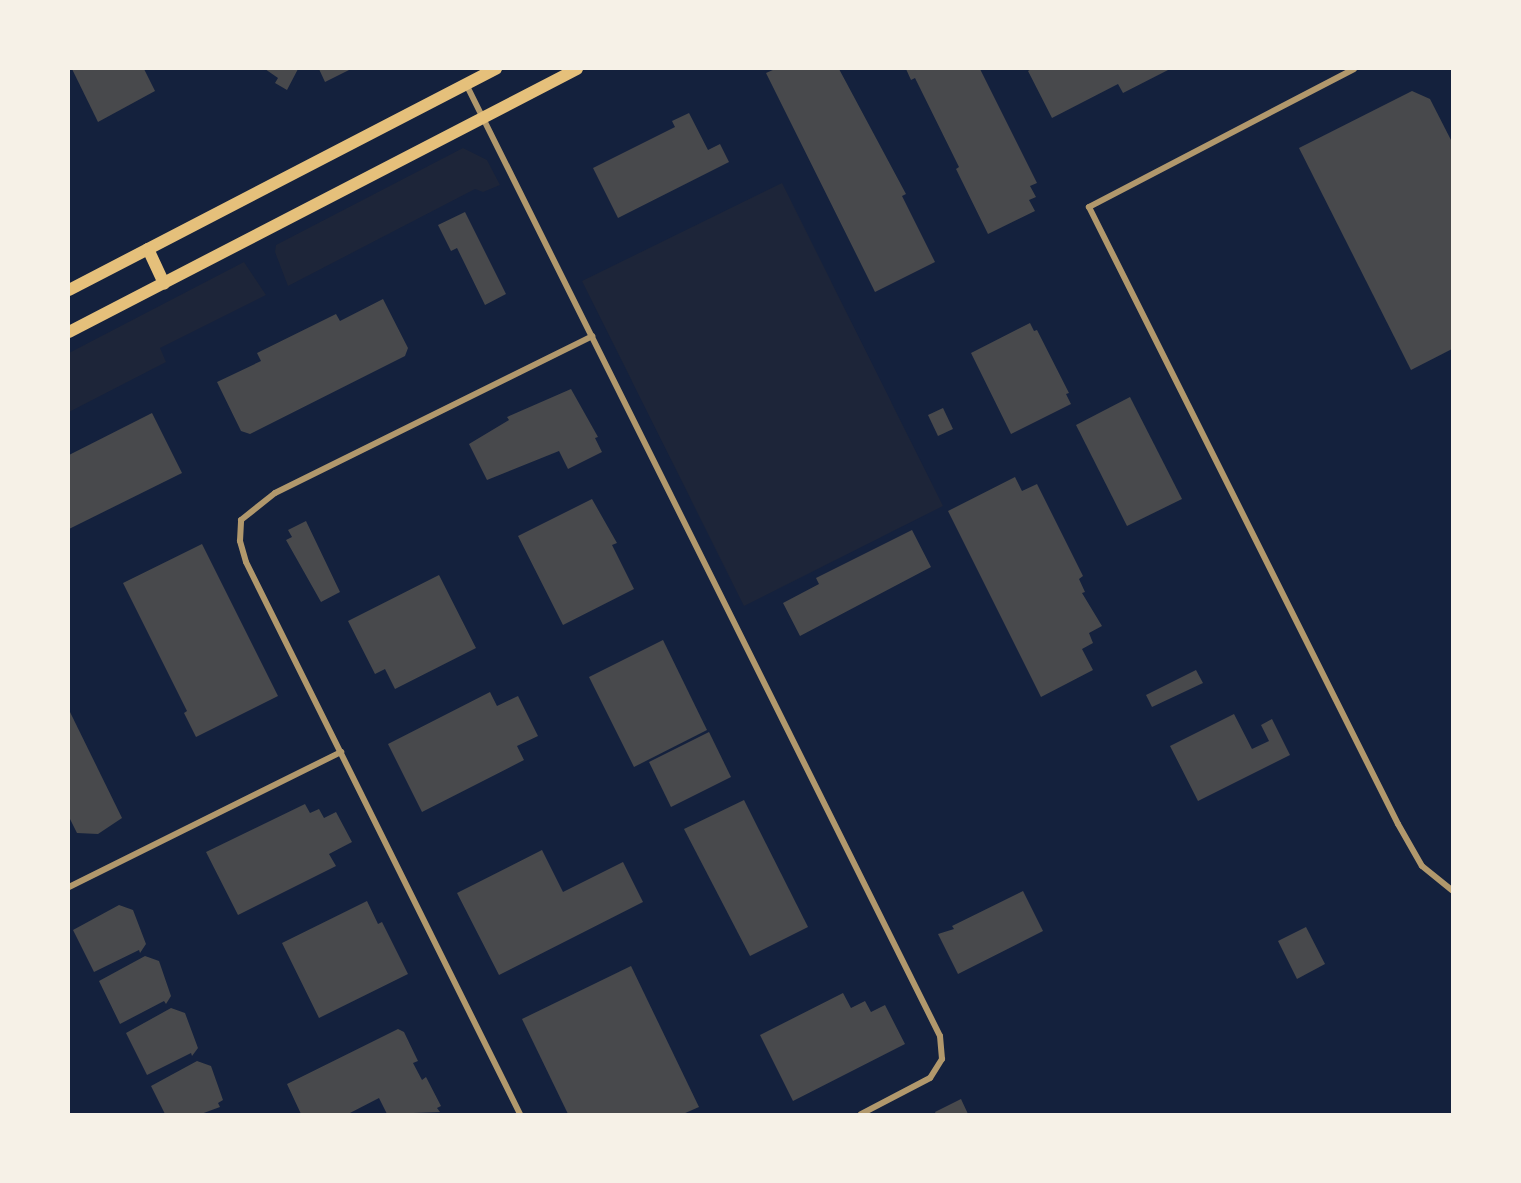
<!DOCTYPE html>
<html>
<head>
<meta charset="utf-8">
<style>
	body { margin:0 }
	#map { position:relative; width:1521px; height:1183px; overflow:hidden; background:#14213d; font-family:"IBM Plex Sans",sans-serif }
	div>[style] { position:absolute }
	.green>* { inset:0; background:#1d2539 }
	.building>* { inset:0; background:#48494c }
	.minor>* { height:6px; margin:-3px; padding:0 3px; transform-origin:3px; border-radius:3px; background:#b1986c }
	.secondary>* { height:12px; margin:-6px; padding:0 6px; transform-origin:6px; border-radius:6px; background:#e5c07b }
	span { translate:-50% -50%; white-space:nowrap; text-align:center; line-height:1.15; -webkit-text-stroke:6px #f6f1e7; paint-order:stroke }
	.frame { position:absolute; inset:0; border:70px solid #f6f1e7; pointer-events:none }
</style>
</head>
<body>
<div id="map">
	<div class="green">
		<i style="clip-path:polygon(463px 148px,487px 160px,500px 185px,483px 192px,475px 189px,288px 286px,275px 252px,276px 245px)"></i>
		<i style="clip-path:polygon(782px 183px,943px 506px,744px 606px,582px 281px)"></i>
		<i style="clip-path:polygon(244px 262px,266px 295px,160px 348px,166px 362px,69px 412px,69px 353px)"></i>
	</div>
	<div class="building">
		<i style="clip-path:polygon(72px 69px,144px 69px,155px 91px,98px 122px)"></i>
		<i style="clip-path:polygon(265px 69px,298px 69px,287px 90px,275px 83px,278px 78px)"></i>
		<i style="clip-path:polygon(319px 69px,351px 69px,325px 82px)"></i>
		<i style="clip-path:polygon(775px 69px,839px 69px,906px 194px,902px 196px,935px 262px,875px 292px,766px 73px)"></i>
		<i style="clip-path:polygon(906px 69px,980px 69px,1037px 183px,1030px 186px,1036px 197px,1029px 200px,1035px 211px,988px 234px,956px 169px,959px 167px,915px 78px,911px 80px)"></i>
		<i style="clip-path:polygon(1031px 69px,1170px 69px,1123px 93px,1118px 84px,1052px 118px,1028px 71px)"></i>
		<i style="clip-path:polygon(1412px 91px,1430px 99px,1452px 142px,1452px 349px,1411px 370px,1299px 148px)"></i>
		<i style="clip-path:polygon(689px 113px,708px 150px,720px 144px,729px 162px,618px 218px,593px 168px,675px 127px,672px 121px)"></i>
		<i style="clip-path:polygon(465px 212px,506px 294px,485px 305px,457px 248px,451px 251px,438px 225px)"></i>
		<i style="clip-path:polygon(383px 299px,408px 348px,405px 356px,250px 434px,241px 431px,217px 382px,261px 361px,257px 353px,336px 314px,340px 321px)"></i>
		<i style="clip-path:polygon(1030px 323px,1034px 331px,1037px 330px,1069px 393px,1066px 394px,1071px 404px,1011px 434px,971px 353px)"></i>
		<i style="clip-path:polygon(571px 389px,598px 437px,595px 438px,602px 452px,568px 469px,559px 451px,487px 480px,469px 444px,509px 420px,507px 417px)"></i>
		<i style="clip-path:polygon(1130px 397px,1182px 499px,1127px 526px,1076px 425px)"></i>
		<i style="clip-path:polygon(943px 408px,953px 429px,938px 436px,928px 415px)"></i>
		<i style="clip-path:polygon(152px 413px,182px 473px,69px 529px,69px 455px)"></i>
		<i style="clip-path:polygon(1015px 477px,1022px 491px,1037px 484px,1083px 576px,1079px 579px,1085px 592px,1082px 593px,1102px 626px,1089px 633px,1093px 643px,1082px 649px,1093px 670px,1041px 697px,948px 511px)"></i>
		<i style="clip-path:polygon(592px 499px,617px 543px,612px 545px,634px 589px,563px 625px,518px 536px)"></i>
		<i style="clip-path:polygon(306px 521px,340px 592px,321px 602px,286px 540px,292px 537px,288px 530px)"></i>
		<i style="clip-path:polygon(912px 530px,931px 567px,800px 636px,783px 603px,819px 584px,816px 578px)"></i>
		<i style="clip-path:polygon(202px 544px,278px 696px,196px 737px,184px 713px,187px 711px,123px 583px)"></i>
		<i style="clip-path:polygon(439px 575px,476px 648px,395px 689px,385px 669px,375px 674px,348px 621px)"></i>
		<i style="clip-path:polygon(663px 640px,707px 730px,634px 767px,589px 677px)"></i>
		<i style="clip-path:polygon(1196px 670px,1203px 683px,1152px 707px,1146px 695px)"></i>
		<i style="clip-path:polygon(490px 692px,497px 706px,518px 696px,538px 736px,517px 746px,524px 760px,422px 812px,388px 744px)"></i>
		<i style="clip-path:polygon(69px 710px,122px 818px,98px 834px,77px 833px,69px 817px)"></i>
		<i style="clip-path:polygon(1234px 714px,1252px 749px,1269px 741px,1261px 725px,1272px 719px,1290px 755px,1198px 801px,1170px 746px)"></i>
		<i style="clip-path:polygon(709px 732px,731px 777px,671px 807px,649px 762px)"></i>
		<i style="clip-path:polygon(744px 800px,808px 927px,750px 956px,684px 829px)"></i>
		<i style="clip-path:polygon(305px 804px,310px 813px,319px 809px,324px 818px,336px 812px,352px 842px,329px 854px,336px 866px,238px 915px,206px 852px)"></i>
		<i style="clip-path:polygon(542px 850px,563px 892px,623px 862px,643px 902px,499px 975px,457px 893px)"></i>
		<i style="clip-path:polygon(1023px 891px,1043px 931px,958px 974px,938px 934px,954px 929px,952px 926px)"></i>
		<i style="clip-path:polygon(367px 901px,378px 924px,382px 922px,408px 974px,319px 1018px,282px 943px)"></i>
		<i style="clip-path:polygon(119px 905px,133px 910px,146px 944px,140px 953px,139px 950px,94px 972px,73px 930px)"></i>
		<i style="clip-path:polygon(1306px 927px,1325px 964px,1297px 979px,1278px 941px)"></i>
		<i style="clip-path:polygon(145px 956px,159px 961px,171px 996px,166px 1004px,164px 1001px,120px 1024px,99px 981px)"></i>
		<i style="clip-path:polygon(631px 966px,699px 1107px,683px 1114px,568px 1114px,522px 1019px)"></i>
		<i style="clip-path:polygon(843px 993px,851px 1008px,865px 1001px,871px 1012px,885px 1005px,905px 1044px,793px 1101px,760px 1035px)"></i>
		<i style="clip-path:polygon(171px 1008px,185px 1013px,198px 1048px,192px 1056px,191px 1053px,147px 1075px,126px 1033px)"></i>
		<i style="clip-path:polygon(398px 1029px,404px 1032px,418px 1061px,413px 1063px,422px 1080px,426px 1077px,441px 1106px,437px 1108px,440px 1112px,387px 1114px,379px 1098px,348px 1114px,301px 1114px,287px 1084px)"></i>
		<i style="clip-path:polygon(197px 1061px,211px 1066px,223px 1100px,218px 1103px,220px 1107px,201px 1114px,165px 1114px,151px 1086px)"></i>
		<i style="clip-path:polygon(961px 1099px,968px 1114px,936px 1114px,935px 1112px)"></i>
	</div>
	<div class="minor">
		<i style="left:1354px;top:69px;width:299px;rotate:152.5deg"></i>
		<i style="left:1089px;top:207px;width:690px;rotate:63.4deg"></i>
		<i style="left:1398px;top:824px;width:48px;rotate:60.3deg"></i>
		<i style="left:1422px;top:866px;width:38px;rotate:39deg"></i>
		<i style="left:466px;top:84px;width:1063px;rotate:63.53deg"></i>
		<i style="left:940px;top:1036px;width:23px;rotate:85deg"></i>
		<i style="left:942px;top:1059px;width:22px;rotate:122deg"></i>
		<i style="left:930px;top:1078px;width:78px;rotate:152.4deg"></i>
		<i style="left:69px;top:887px;width:304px;rotate:-26.4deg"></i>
		<i style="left:520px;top:1114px;width:616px;rotate:-116.4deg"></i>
		<i style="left:246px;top:562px;width:22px;rotate:-106deg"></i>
		<i style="left:240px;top:541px;width:21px;rotate:-87deg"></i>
		<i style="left:241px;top:520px;width:43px;rotate:-38.5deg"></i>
		<i style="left:275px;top:493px;width:354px;rotate:-26.3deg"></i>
	</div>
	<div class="secondary">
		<i style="left:148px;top:249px;width:38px;rotate:65deg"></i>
		<i style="left:69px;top:290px;width:481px;rotate:-27.4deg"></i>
		<i style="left:69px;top:332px;width:572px;rotate:-27.37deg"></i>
	</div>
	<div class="frame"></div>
</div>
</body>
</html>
